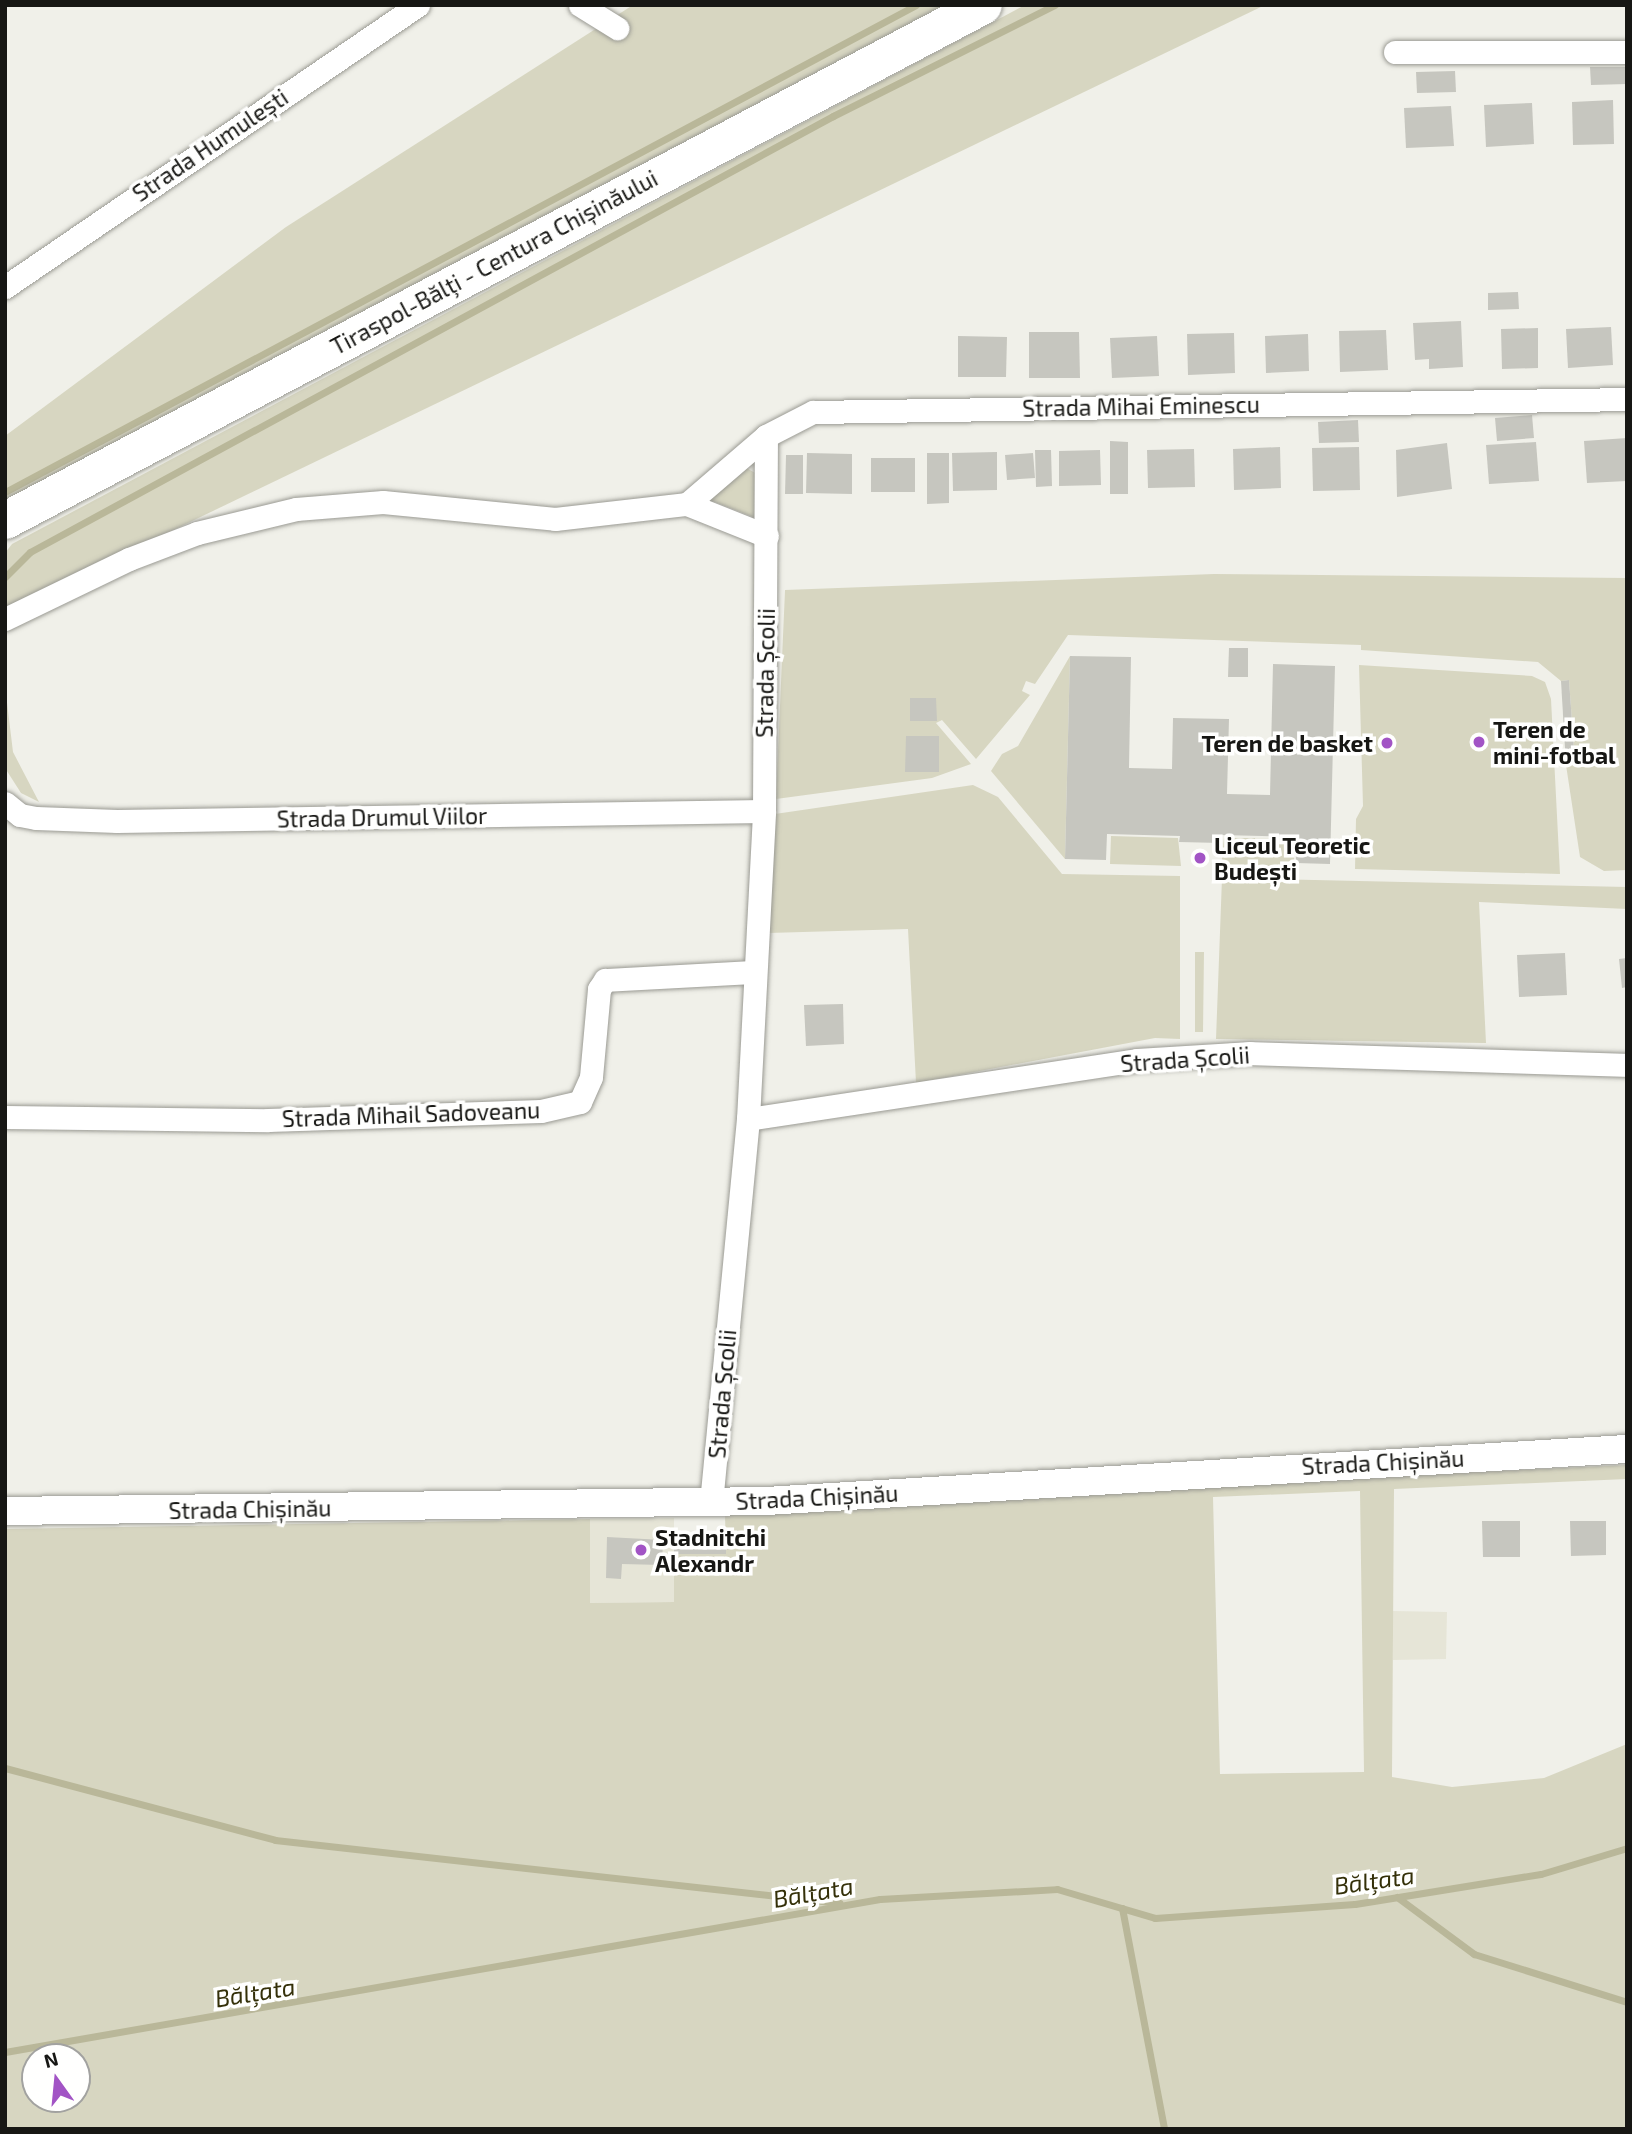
<!DOCTYPE html>
<html>
<head>
<meta charset="utf-8">
<style>
	body { margin:0 }
	#map { position:relative; width:1632px; height:2134px; overflow:hidden; background:#f0f0e9; font-family:"Exo 2",sans-serif }
	div>[style] { position:absolute }
	.built>* { inset:0; background:#e6e5d7 }
	.green>* { inset:0; background:#d7d6c1 }
	.stream>* { height:7px; margin:-3.5px; padding:0 3.5px; transform-origin:3.5px; border-radius:3.5px; background:#b9b799 }
	.building>* { inset:0; background:#c6c6bf }
	.roads { filter:drop-shadow(0 0 2px #9a9a93) drop-shadow(0 0 2px #9a9a93) }
	.minor>* { height:23px; margin:-11.5px; padding:0 11.5px; transform-origin:11.5px; border-radius:11.5px; background:#fff }
	.tertiary>* { height:28px; margin:-14px; padding:0 14px; transform-origin:14px; border-radius:14px; background:#fff }
	.trunk>* { height:37px; margin:-18.5px; padding:0 18.5px; transform-origin:18.5px; border-radius:18.5px; background:#fff }
	.dots>* { width:19px; height:19px; translate:-50% -50%; box-sizing:border-box; border:4px solid #fffffe; border-radius:50% }
	span { translate:-50% -50%; white-space:nowrap; text-align:center; line-height:1.15; -webkit-text-stroke:7px #fffffe; paint-order:stroke }
	.street-label { font-size:23px; color:#171714 }
	.poi-label { font-size:23px; color:#171714; font-weight:700 }
	.left { translate:0 -50%; text-align:left }
	.right { translate:-100% -50%; text-align:right }
	.water-label { font-size:24px; color:#343009; font-style:italic }
	.frame { position:absolute; inset:0; border:7px solid #171714; pointer-events:none }
	.north { position:absolute; left:21px; top:2043px; width:70px; height:70px; box-sizing:border-box; background:#fffffe; border:2px solid #a2a2a0; border-radius:50%; rotate:345deg; font-size:19px; font-weight:700; line-height:28px; text-align:center; color:#171714 }
	.north::after { content:''; display:block; margin:auto; width:24px; height:32px; background:#a254c5; clip-path:polygon(50% 0,100% 100%,50% 72%,0 100%) }
</style>
</head>
<body>
<div id="map">
	<div class="built">
		<i style="clip-path:polygon(674px 1518px,674px 1602px,590px 1603px,590px 1519px)"></i>
		<i style="clip-path:polygon(1393px 1611px,1447px 1612px,1446px 1659px,1393px 1660px)"></i>
	</div>
	<div class="green">
		<i style="clip-path:polygon(633px 5px,959px 5px,5px 508px,5px 436px,286px 227px)"></i>
		<i style="clip-path:polygon(1025px 5px,1265px 5px,5px 611px,5px 553px,12px 544px)"></i>
		<i style="clip-path:polygon(743px 466px,757px 474px,758px 516px,753px 517px,707px 499px)"></i>
		<i style="clip-path:polygon(1214px 574px,1627px 578px,1627px 870px,1604px 871px,1580px 857px,1566px 765px,1575px 764px,1569px 680px,1561px 681px,1538px 662px,1361px 650px,1361px 645px,1068px 635px,1035px 684px,1026px 681px,1022px 691px,1030px 695px,976px 759px,942px 720px,936px 723px,971px 764px,932px 778px,776px 799px,785px 590px)"></i>
		<i style="clip-path:polygon(1070px 656px,1065px 859px,991px 771px,1002px 754px,1018px 746px)"></i>
		<i style="clip-path:polygon(1359px 665px,1532px 676px,1545px 682px,1551px 699px,1560px 874px,1355px 869px,1356px 819px,1363px 806px)"></i>
		<i style="clip-path:polygon(5px 686px,13px 752px,39px 802px,21px 793px,5px 768px)"></i>
		<i style="clip-path:polygon(973px 785px,998px 797px,1062px 874px,1180px 876px,1180px 1039px,1155px 1038px,916px 1083px,908px 929px,768px 933px,775px 814px)"></i>
		<i style="clip-path:polygon(1111px 836px,1178px 838px,1181px 866px,1110px 864px)"></i>
		<i style="clip-path:polygon(1224px 838px,1294px 838px,1294px 868px,1221px 868px)"></i>
		<i style="clip-path:polygon(1222px 878px,1627px 887px,1627px 909px,1479px 902px,1486px 1043px,1216px 1039px)"></i>
		<i style="clip-path:polygon(1195px 952px,1204px 952px,1203px 1032px,1195px 1032px)"></i>
		<i style="clip-path:polygon(evenodd,1627px 1465px,1627px 1479px,1394px 1489px,1392px 1777px,1452px 1787px,1544px 1778px,1627px 1744px,1627px 2129px,5px 2129px,5px 1529px,590px 1519px,590px 1603px,674px 1602px,674px 1554px,726px 1553px,725px 1515px,1214px 1484px,1627px 1465px,1360px 1491px,1364px 1772px,1220px 1774px,1213px 1497px,1360px 1491px,1627px 1465px,35px 2057px,77px 2057px,77px 2099px,35px 2099px,35px 2057px)"></i>
	</div>
	<div class="stream">
		<i style="left:5px;top:492px;width:1033px;rotate:-28.13deg"></i>
		<i style="left:5px;top:577px;width:35px;rotate:-45deg"></i>
		<i style="left:30px;top:552px;width:914px;rotate:-28.5deg"></i>
		<i style="left:833px;top:116px;width:248px;rotate:-26.6deg"></i>
		<i style="left:5px;top:1768px;width:279px;rotate:14.9deg"></i>
		<i style="left:275px;top:1840px;width:568px;rotate:6.37deg"></i>
		<i style="left:1397px;top:1897px;width:96px;rotate:36.5deg"></i>
		<i style="left:1474px;top:1954px;width:160px;rotate:17.4deg"></i>
		<i style="left:1122px;top:1908px;width:225px;rotate:79.2deg"></i>
		<i style="left:5px;top:2052px;width:888px;rotate:-9.92deg"></i>
		<i style="left:880px;top:1899px;width:177px;rotate:-3.2deg"></i>
		<i style="left:1057px;top:1889px;width:102px;rotate:16.5deg"></i>
		<i style="left:1155px;top:1918px;width:200px;rotate:-4deg"></i>
		<i style="left:1355px;top:1904px;width:188px;rotate:-9.2deg"></i>
		<i style="left:1541px;top:1874px;width:90px;rotate:-16.8deg"></i>
	</div>
	<div class="building">
		<i style="clip-path:polygon(1590px 67px,1627px 67px,1627px 84px,1591px 85px)"></i>
		<i style="clip-path:polygon(1455px 71px,1456px 92px,1417px 93px,1416px 72px)"></i>
		<i style="clip-path:polygon(1613px 100px,1614px 144px,1573px 145px,1572px 102px)"></i>
		<i style="clip-path:polygon(1532px 103px,1534px 144px,1486px 147px,1484px 105px)"></i>
		<i style="clip-path:polygon(1451px 106px,1454px 146px,1406px 148px,1404px 108px)"></i>
		<i style="clip-path:polygon(1518px 292px,1519px 309px,1488px 310px,1488px 293px)"></i>
		<i style="clip-path:polygon(1461px 321px,1463px 367px,1429px 369px,1429px 359px,1415px 360px,1413px 323px)"></i>
		<i style="clip-path:polygon(1611px 327px,1613px 365px,1568px 368px,1566px 329px)"></i>
		<i style="clip-path:polygon(1538px 328px,1538px 368px,1502px 369px,1501px 329px)"></i>
		<i style="clip-path:polygon(1386px 330px,1388px 370px,1340px 372px,1339px 331px)"></i>
		<i style="clip-path:polygon(1029px 332px,1079px 332px,1080px 378px,1029px 378px)"></i>
		<i style="clip-path:polygon(1234px 333px,1235px 373px,1188px 375px,1187px 334px)"></i>
		<i style="clip-path:polygon(1308px 334px,1309px 371px,1266px 373px,1265px 336px)"></i>
		<i style="clip-path:polygon(958px 336px,1007px 337px,1006px 377px,958px 377px)"></i>
		<i style="clip-path:polygon(1157px 336px,1159px 376px,1112px 378px,1110px 338px)"></i>
		<i style="clip-path:polygon(1532px 415px,1534px 438px,1497px 441px,1495px 418px)"></i>
		<i style="clip-path:polygon(1358px 420px,1359px 442px,1319px 443px,1318px 422px)"></i>
		<i style="clip-path:polygon(1627px 438px,1627px 481px,1587px 483px,1584px 441px)"></i>
		<i style="clip-path:polygon(1110px 441px,1128px 442px,1128px 494px,1110px 494px)"></i>
		<i style="clip-path:polygon(1536px 442px,1539px 481px,1489px 484px,1486px 445px)"></i>
		<i style="clip-path:polygon(1447px 443px,1452px 489px,1397px 497px,1396px 450px)"></i>
		<i style="clip-path:polygon(1280px 447px,1281px 488px,1234px 490px,1233px 449px)"></i>
		<i style="clip-path:polygon(1359px 447px,1360px 490px,1313px 491px,1312px 448px)"></i>
		<i style="clip-path:polygon(1194px 449px,1195px 487px,1148px 488px,1147px 450px)"></i>
		<i style="clip-path:polygon(1035px 450px,1051px 450px,1052px 486px,1036px 487px)"></i>
		<i style="clip-path:polygon(1100px 450px,1101px 485px,1059px 486px,1059px 451px)"></i>
		<i style="clip-path:polygon(997px 452px,997px 490px,953px 491px,952px 453px)"></i>
		<i style="clip-path:polygon(807px 453px,852px 454px,852px 494px,806px 493px)"></i>
		<i style="clip-path:polygon(927px 453px,949px 453px,949px 503px,927px 504px)"></i>
		<i style="clip-path:polygon(1033px 453px,1035px 478px,1007px 480px,1005px 455px)"></i>
		<i style="clip-path:polygon(786px 455px,803px 455px,803px 494px,785px 494px)"></i>
		<i style="clip-path:polygon(871px 458px,915px 458px,915px 492px,871px 492px)"></i>
		<i style="clip-path:polygon(1229px 648px,1248px 648px,1248px 677px,1228px 677px)"></i>
		<i style="clip-path:polygon(1070px 656px,1131px 657px,1129px 768px,1172px 769px,1173px 718px,1229px 719px,1227px 794px,1270px 795px,1273px 664px,1335px 666px,1330px 864px,1296px 863px,1296px 837px,1221px 835px,1221px 843px,1179px 842px,1180px 836px,1107px 834px,1106px 860px,1065px 859px)"></i>
		<i style="clip-path:polygon(1569px 680px,1575px 764px,1566px 765px,1561px 681px)"></i>
		<i style="clip-path:polygon(910px 698px,936px 698px,937px 721px,910px 721px)"></i>
		<i style="clip-path:polygon(906px 736px,939px 736px,939px 772px,905px 772px)"></i>
		<i style="clip-path:polygon(1565px 953px,1567px 995px,1519px 997px,1517px 955px)"></i>
		<i style="clip-path:polygon(1627px 958px,1627px 987px,1622px 988px,1619px 959px)"></i>
		<i style="clip-path:polygon(843px 1004px,844px 1044px,806px 1046px,804px 1005px)"></i>
		<i style="clip-path:polygon(1482px 1521px,1520px 1521px,1520px 1557px,1483px 1557px)"></i>
		<i style="clip-path:polygon(1570px 1521px,1606px 1521px,1606px 1555px,1571px 1556px)"></i>
		<i style="clip-path:polygon(674px 1535px,726px 1535px,726px 1554px,674px 1554px)"></i>
		<i style="clip-path:polygon(607px 1537px,663px 1540px,662px 1565px,622px 1564px,621px 1579px,606px 1578px)"></i>
	</div>
	<div class="roads">
		<div class="minor">
			<i style="left:580px;top:5px;width:44px;rotate:31.9deg"></i>
			<i style="left:1395px;top:52px;width:232px"></i>
			<i style="left:5px;top:287px;width:500px;rotate:-34.33deg"></i>
			<i style="left:687px;top:504px;width:86px;rotate:21.8deg"></i>
			<i style="left:5px;top:619px;width:138px;rotate:-25.8deg"></i>
			<i style="left:129px;top:559px;width:73px;rotate:-20.9deg"></i>
			<i style="left:197px;top:533px;width:102px;rotate:-13.6deg"></i>
			<i style="left:296px;top:509px;width:87px;rotate:-4.6deg"></i>
			<i style="left:383px;top:502px;width:173px;rotate:5.6deg"></i>
			<i style="left:555px;top:519px;width:133px;rotate:-6.5deg"></i>
			<i style="left:687px;top:504px;width:104px;rotate:-40.7deg"></i>
			<i style="left:766px;top:436px;width:53px;rotate:-27.1deg"></i>
			<i style="left:813px;top:412px;width:814px;rotate:-0.91deg"></i>
			<i style="left:5px;top:803px;width:19px;rotate:39deg"></i>
			<i style="left:20px;top:815px;width:16px;rotate:11deg"></i>
			<i style="left:36px;top:818px;width:81px;rotate:2.1deg"></i>
			<i style="left:117px;top:821px;width:647px;rotate:-0.89deg"></i>
			<i style="left:5px;top:1117px;width:263px;rotate:0.7deg"></i>
			<i style="left:268px;top:1120px;width:273px;rotate:-1.9deg"></i>
			<i style="left:541px;top:1111px;width:40px;rotate:-13deg"></i>
			<i style="left:580px;top:1102px;width:27px;rotate:-66deg"></i>
			<i style="left:591px;top:1077px;width:88px;rotate:-84.8deg"></i>
			<i style="left:599px;top:989px;width:11px;rotate:-56deg"></i>
			<i style="left:605px;top:980px;width:150px;rotate:-3.1deg"></i>
			<i style="left:748px;top:1119px;width:393px;rotate:-8.6deg"></i>
			<i style="left:1137px;top:1060px;width:113px;rotate:-3.5deg"></i>
			<i style="left:1250px;top:1053px;width:377px;rotate:1.8deg"></i>
			<i style="left:711px;top:1503px;width:386px;rotate:-84.5deg"></i>
			<i style="left:748px;top:1119px;width:308px;rotate:-87deg"></i>
			<i style="left:764px;top:811px;width:375px;rotate:-89.7deg"></i>
		</div>
		<div class="tertiary">
			<i style="left:5px;top:1511px;width:761px;rotate:-0.75deg"></i>
			<i style="left:766px;top:1501px;width:863px;rotate:-3.46deg"></i>
		</div>
		<div class="trunk">
			<i style="left:5px;top:520px;width:1105px;rotate:-27.77deg"></i>
		</div>
	</div>
	<div class="dots">
		<i style="left:1479px;top:742px;background:#a254c5"></i>
		<i style="left:1387px;top:743px;background:#a254c5"></i>
		<i style="left:1200px;top:858px;background:#a254c5"></i>
		<i style="left:641px;top:1550px;background:#a254c5"></i>
	</div>
	<div class="street-label">
		<span style="left:210px;top:145px;rotate:-34deg">Strada Humulești</span>
		<span style="left:494px;top:262px;rotate:-28deg">Tiraspol-Bălţi - Centura Chișinăului</span>
		<span style="left:1141px;top:406px;rotate:-1deg">Strada Mihai Eminescu</span>
		<span style="left:765px;top:673px;rotate:-89deg">Strada Școlii</span>
		<span style="left:382px;top:817px;rotate:-1deg">Strada Drumul Viilor</span>
		<span style="left:1185px;top:1059px;rotate:-4deg">Strada Școlii</span>
		<span style="left:411px;top:1114px;rotate:-2deg">Strada Mihail Sadoveanu</span>
		<span style="left:722px;top:1394px;rotate:-85deg">Strada Școlii</span>
		<span style="left:1383px;top:1462px;rotate:-3deg">Strada Chișinău</span>
		<span style="left:817px;top:1497px;rotate:-3deg">Strada Chișinău</span>
		<span style="left:250px;top:1509px;rotate:-1deg">Strada Chișinău</span>
	</div>
	<div class="poi-label">
		<span class="left" style="left:1493px;top:742px">Teren de<br>mini-fotbal</span>
		<span class="right" style="left:1373px;top:743px">Teren de basket</span>
		<span class="left" style="left:1214px;top:858px">Liceul Teoretic<br>Budești</span>
		<span class="left" style="left:655px;top:1550px">Stadnitchi<br>Alexandr</span>
	</div>
	<div class="water-label">
		<span style="left:1374px;top:1880px;rotate:-8deg">Bălţata</span>
		<span style="left:813px;top:1892px;rotate:-10deg">Bălţata</span>
		<span style="left:255px;top:1992px;rotate:-9deg">Bălţata</span>
	</div>
	<div class="frame"></div>
	<div class="north">N</div>
</div>
</body>
</html>
